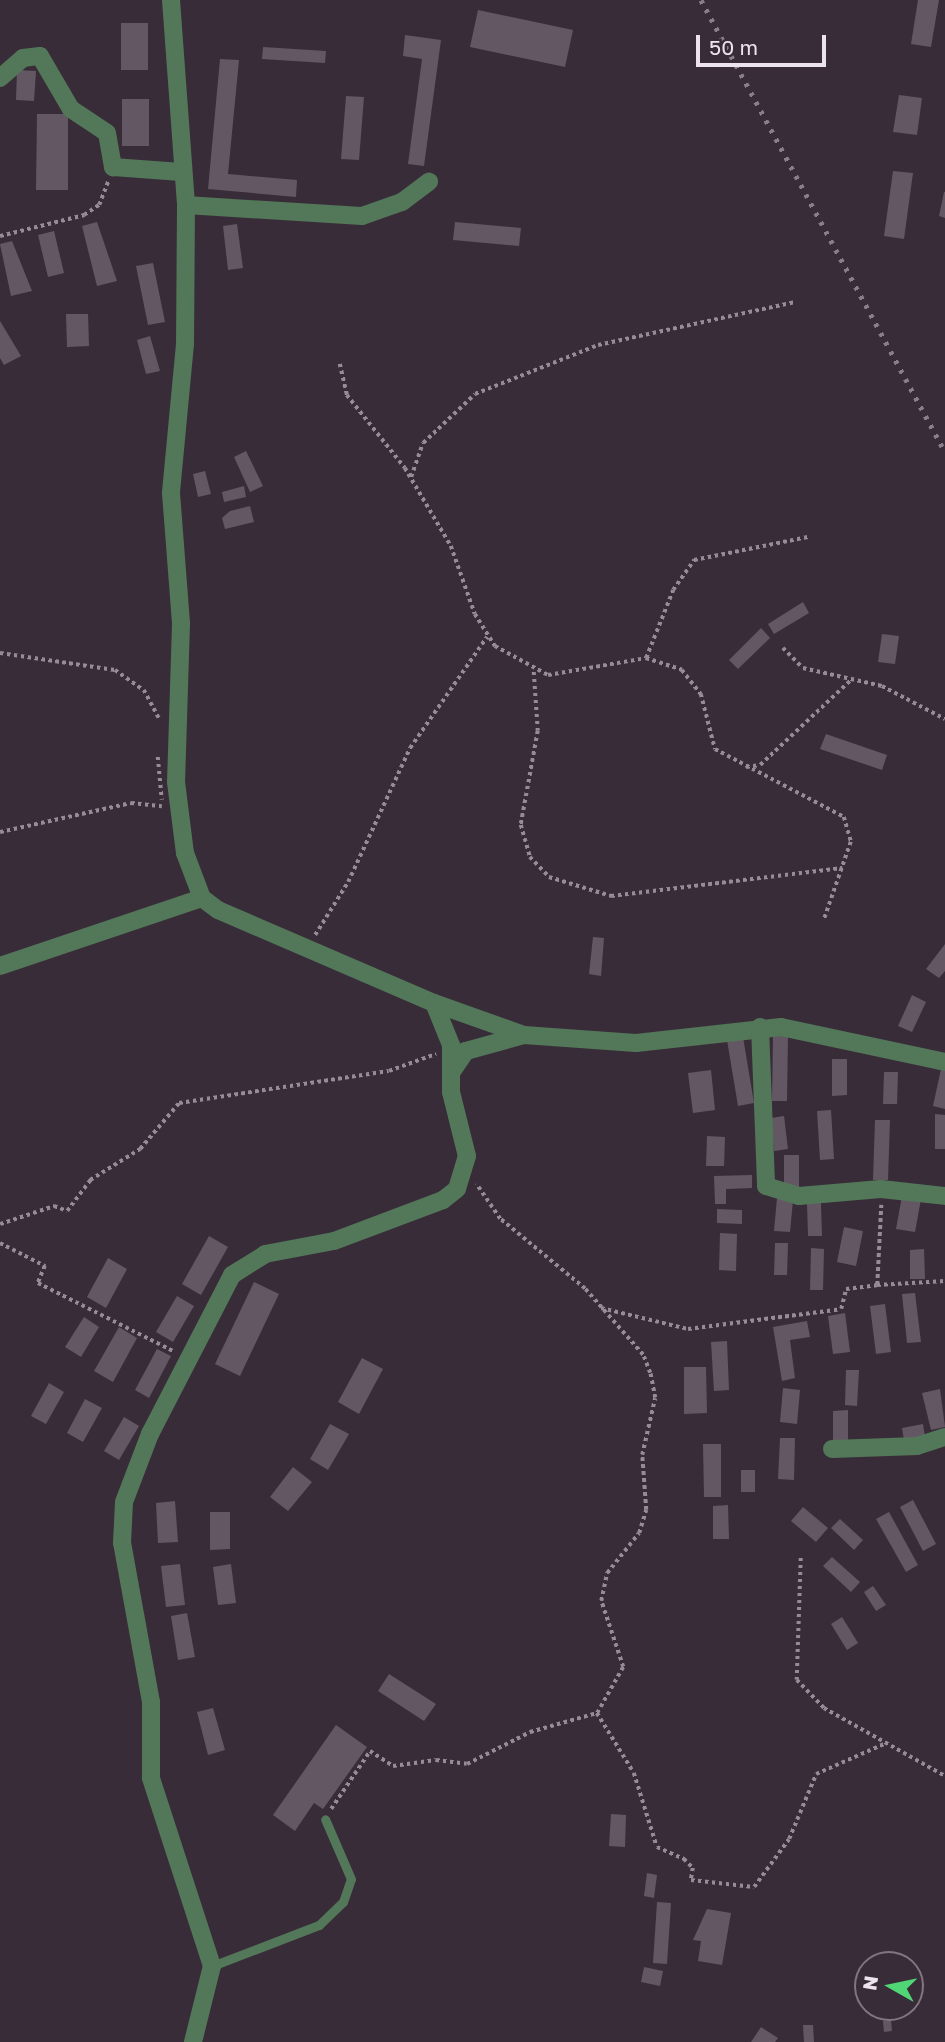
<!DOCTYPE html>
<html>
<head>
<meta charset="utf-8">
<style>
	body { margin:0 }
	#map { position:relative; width:945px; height:2042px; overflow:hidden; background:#382c38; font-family:"Golos Text",sans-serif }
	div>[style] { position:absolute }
	.building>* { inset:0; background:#645764 }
	.path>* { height:3.5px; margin-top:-1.75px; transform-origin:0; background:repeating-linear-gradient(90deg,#968c96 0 3.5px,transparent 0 7px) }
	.service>* { height:9px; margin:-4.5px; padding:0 4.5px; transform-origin:4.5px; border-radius:4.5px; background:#537759 }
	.minor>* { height:18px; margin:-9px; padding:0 9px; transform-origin:9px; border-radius:9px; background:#537759 }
	.tertiary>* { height:18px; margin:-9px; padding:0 9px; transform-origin:9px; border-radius:9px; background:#537759 }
	.rail>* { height:5px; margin-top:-2.5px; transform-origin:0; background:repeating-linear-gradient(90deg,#897f89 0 3.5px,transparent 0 10.5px) }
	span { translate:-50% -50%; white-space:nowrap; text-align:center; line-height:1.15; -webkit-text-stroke:7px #382c38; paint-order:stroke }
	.north { position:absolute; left:854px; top:1951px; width:70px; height:70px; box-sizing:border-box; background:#382c38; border:2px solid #807680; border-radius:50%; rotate:279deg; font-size:19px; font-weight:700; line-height:28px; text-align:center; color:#ece4ec }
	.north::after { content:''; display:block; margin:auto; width:24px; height:32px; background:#50d674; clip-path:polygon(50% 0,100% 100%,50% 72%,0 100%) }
	.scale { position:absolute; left:696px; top:35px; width:130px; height:32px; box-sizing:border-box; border:4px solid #ece4ec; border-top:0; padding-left:9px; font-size:21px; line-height:24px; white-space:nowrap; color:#ece4ec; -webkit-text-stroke:5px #382c38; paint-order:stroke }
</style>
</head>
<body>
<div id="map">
	<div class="building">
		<i style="clip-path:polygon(918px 0,939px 0,931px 47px,911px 44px)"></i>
		<i style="clip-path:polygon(478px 10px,573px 30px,565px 67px,470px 47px)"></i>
		<i style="clip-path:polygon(121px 23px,148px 23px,148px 70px,121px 70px)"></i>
		<i style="clip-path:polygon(405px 35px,441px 40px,424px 166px,408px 164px,422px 59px,403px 56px)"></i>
		<i style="clip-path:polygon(263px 47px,326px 51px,325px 63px,262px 59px)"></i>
		<i style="clip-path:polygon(220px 59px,239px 60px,228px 174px,297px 180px,296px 197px,208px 189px)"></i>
		<i style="clip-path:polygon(17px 70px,36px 71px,34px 101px,16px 100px)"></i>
		<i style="clip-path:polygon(899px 95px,922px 98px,917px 135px,893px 132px)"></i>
		<i style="clip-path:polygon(346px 96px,364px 97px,359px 160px,341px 159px)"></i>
		<i style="clip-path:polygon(122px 99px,149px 99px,149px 146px,122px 146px)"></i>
		<i style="clip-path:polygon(37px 114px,68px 114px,68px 190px,36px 190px)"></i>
		<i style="clip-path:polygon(893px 171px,913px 173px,904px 239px,884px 236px)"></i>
		<i style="clip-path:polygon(944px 192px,945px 192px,945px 218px,939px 216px)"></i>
		<i style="clip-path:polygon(97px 222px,117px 281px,97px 286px,82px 226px)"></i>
		<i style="clip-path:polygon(455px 222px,521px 228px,519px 246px,453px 240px)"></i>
		<i style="clip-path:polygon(237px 224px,243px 268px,228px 270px,223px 226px)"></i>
		<i style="clip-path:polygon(54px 231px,64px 273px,48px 277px,38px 235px)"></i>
		<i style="clip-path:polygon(12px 241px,32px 291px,11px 296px,0 244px)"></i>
		<i style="clip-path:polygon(153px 263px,165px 322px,148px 325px,136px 266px)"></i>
		<i style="clip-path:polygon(66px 314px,88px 314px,89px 346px,67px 347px)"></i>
		<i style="clip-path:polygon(0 321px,21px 356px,4px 365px,0 358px)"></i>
		<i style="clip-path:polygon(150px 336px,160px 371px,146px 374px,137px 340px)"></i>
		<i style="clip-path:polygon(246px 451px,263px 486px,250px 492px,234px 457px)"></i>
		<i style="clip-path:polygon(205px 471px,211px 494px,198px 497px,193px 474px)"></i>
		<i style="clip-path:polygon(244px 486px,246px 497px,224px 502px,222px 492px)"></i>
		<i style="clip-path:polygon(250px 506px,254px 522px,225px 529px,222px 518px,230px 511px)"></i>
		<i style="clip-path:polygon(803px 602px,809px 613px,774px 634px,768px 624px)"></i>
		<i style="clip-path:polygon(761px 628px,770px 638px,738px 669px,729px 660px)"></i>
		<i style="clip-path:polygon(882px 634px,899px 636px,895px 664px,878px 662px)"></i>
		<i style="clip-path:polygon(826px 734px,887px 755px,882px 770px,820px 749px)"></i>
		<i style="clip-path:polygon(593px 937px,604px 938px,601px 976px,589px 974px)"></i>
		<i style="clip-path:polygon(945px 944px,945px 971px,939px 978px,926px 969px)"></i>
		<i style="clip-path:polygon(912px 995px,926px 1002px,912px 1032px,898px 1026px)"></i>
		<i style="clip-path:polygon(773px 1035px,788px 1035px,787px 1101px,772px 1101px)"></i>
		<i style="clip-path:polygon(743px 1037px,754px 1103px,738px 1106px,727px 1040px)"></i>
		<i style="clip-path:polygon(832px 1059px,847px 1059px,847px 1095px,832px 1096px)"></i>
		<i style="clip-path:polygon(941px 1069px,945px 1070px,945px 1109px,933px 1106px)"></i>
		<i style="clip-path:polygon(711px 1070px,715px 1110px,693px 1113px,688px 1073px)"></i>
		<i style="clip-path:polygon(884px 1072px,898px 1072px,897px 1104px,883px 1104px)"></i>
		<i style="clip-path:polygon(831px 1110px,834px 1159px,820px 1160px,817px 1111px)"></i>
		<i style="clip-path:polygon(935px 1114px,945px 1115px,945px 1149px,935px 1149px)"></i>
		<i style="clip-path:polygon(784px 1116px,788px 1149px,774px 1151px,771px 1118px)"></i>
		<i style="clip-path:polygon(875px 1120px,890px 1120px,888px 1180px,873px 1180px)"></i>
		<i style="clip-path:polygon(707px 1136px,725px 1137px,724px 1166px,706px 1166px)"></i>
		<i style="clip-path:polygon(784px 1155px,799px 1155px,799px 1189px,784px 1189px)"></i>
		<i style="clip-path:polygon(752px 1175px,752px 1188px,726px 1189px,726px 1204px,715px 1204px,714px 1176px)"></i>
		<i style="clip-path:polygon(902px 1196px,921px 1199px,915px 1232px,896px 1229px)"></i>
		<i style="clip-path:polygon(777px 1198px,793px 1200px,790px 1232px,774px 1231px)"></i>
		<i style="clip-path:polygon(807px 1203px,821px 1203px,822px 1236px,808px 1236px)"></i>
		<i style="clip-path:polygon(717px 1209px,742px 1210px,742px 1224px,717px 1223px)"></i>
		<i style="clip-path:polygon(844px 1227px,863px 1231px,856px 1266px,837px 1262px)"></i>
		<i style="clip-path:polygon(720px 1233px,737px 1234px,736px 1271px,719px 1270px)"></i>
		<i style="clip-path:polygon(209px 1236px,228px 1247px,201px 1295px,182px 1284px)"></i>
		<i style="clip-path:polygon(775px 1243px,788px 1243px,787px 1275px,774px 1275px)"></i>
		<i style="clip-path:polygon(811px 1248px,824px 1249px,823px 1290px,810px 1290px)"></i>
		<i style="clip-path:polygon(924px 1249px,925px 1279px,910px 1279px,910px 1250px)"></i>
		<i style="clip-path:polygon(108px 1258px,127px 1269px,106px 1308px,87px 1297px)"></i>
		<i style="clip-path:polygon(254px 1282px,279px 1294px,240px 1376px,215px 1364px)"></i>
		<i style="clip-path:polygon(915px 1293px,921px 1342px,907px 1343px,902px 1294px)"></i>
		<i style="clip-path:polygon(177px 1296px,194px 1306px,173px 1342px,156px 1332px)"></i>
		<i style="clip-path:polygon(885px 1304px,891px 1352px,876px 1354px,870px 1306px)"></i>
		<i style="clip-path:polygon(845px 1313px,850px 1352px,833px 1354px,828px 1316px)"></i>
		<i style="clip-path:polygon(84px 1317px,99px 1327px,81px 1357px,65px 1347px)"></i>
		<i style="clip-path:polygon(807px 1321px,810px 1337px,790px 1340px,795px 1378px,782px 1381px,773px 1327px)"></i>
		<i style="clip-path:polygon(119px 1327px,137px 1338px,113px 1382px,94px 1371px)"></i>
		<i style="clip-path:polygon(727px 1341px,729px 1390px,714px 1391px,711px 1342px)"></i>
		<i style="clip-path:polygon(157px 1349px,171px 1356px,149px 1398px,135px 1390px)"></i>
		<i style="clip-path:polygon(362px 1358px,383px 1369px,359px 1414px,338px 1402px)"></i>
		<i style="clip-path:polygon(684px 1367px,706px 1367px,707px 1413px,684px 1414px)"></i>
		<i style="clip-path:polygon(846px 1370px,859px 1370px,857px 1406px,845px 1405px)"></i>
		<i style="clip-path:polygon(49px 1383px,64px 1392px,46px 1424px,31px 1416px)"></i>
		<i style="clip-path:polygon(783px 1388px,800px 1390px,797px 1424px,780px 1422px)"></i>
		<i style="clip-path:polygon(940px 1389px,945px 1427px,931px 1430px,922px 1393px)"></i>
		<i style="clip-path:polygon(85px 1399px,102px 1408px,83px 1442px,67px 1433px)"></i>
		<i style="clip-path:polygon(848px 1410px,848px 1441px,833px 1441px,833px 1411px)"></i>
		<i style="clip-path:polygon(124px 1417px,139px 1426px,119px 1460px,104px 1451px)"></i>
		<i style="clip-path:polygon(330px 1424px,349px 1434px,328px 1470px,310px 1459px)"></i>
		<i style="clip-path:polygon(923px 1424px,925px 1437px,904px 1440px,902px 1428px)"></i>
		<i style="clip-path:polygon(780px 1438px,795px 1438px,794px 1480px,778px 1479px)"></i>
		<i style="clip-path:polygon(703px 1444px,721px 1444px,721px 1497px,704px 1497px)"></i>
		<i style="clip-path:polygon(293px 1467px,312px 1482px,288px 1511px,270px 1497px)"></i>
		<i style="clip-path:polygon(741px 1470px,755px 1470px,755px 1492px,741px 1492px)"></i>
		<i style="clip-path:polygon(913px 1500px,936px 1544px,923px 1551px,900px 1507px)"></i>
		<i style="clip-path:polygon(175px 1501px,178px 1542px,158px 1543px,156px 1503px)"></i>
		<i style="clip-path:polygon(728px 1505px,729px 1539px,713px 1539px,713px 1506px)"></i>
		<i style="clip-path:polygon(803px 1507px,828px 1528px,816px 1542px,791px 1521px)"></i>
		<i style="clip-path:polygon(210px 1512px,230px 1512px,230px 1549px,210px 1550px)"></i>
		<i style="clip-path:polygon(889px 1512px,918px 1565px,906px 1572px,876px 1519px)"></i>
		<i style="clip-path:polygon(840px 1519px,863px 1540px,854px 1550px,831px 1528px)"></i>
		<i style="clip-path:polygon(832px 1557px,860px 1582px,851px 1592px,823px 1566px)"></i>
		<i style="clip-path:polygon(180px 1564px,185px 1605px,166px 1607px,161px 1566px)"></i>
		<i style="clip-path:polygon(231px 1564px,236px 1603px,218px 1605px,213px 1567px)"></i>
		<i style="clip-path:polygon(873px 1586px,886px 1605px,876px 1611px,864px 1592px)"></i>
		<i style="clip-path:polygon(187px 1613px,195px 1657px,178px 1660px,171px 1616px)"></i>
		<i style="clip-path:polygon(842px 1617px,858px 1643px,847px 1650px,831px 1624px)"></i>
		<i style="clip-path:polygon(389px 1674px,436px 1704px,424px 1721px,378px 1691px)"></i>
		<i style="clip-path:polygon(213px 1708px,225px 1750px,208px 1755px,197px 1712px)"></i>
		<i style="clip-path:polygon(336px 1725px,367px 1747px,323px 1809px,314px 1803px,295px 1831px,273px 1815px)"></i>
		<i style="clip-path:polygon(611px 1814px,626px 1815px,625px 1847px,609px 1846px)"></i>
		<i style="clip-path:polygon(647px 1873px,657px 1875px,654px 1898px,644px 1896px)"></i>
		<i style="clip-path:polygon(657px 1902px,671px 1903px,667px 1964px,653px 1963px)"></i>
		<i style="clip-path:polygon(707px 1909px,731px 1913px,722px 1965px,698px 1961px,701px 1941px,693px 1940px)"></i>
		<i style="clip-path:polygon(644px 1967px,663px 1971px,660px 1986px,641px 1982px)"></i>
		<i style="clip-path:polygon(891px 2020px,892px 2031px,884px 2032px,883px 2021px)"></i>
		<i style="clip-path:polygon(803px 2025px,813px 2025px,814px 2042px,804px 2042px)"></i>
		<i style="clip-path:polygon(761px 2027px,778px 2038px,775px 2042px,751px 2042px)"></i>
	</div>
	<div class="path">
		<i style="left:0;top:236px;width:87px;rotate:-14deg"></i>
		<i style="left:84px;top:215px;width:18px;rotate:-34deg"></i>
		<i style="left:99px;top:205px;width:26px;rotate:-69deg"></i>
		<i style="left:340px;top:364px;width:32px;rotate:77deg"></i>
		<i style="left:347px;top:395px;width:93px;rotate:51.5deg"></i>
		<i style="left:405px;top:468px;width:91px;rotate:59.5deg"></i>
		<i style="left:451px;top:546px;width:72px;rotate:70.6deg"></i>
		<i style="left:475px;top:614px;width:38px;rotate:58deg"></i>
		<i style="left:495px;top:646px;width:60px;rotate:28.7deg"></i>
		<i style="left:548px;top:675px;width:99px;rotate:-9.8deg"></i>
		<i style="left:646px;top:658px;width:38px;rotate:18deg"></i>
		<i style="left:682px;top:670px;width:31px;rotate:52deg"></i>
		<i style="left:701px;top:694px;width:57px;rotate:75.7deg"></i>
		<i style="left:715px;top:749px;width:146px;rotate:27.8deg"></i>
		<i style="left:844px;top:817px;width:26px;rotate:74deg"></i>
		<i style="left:851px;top:842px;width:83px;rotate:109.1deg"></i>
		<i style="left:411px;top:477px;width:36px;rotate:-71deg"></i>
		<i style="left:423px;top:443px;width:71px;rotate:-43.3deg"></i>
		<i style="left:475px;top:394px;width:132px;rotate:-21.7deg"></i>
		<i style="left:598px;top:345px;width:202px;rotate:-12.3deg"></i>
		<i style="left:783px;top:648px;width:28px;rotate:45deg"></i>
		<i style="left:803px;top:668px;width:81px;rotate:12.8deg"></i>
		<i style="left:882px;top:686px;width:71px;rotate:27.6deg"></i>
		<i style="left:0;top:653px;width:116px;rotate:8.4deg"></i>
		<i style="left:115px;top:670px;width:35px;rotate:35deg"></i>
		<i style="left:144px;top:690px;width:32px;rotate:62deg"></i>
		<i style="left:646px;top:658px;width:73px;rotate:-68.3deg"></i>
		<i style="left:673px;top:590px;width:37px;rotate:-55deg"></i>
		<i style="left:694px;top:560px;width:116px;rotate:-11.4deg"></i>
		<i style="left:534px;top:672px;width:59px;rotate:86.1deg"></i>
		<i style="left:538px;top:731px;width:96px;rotate:100.3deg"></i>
		<i style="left:521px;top:825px;width:33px;rotate:74deg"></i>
		<i style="left:530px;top:857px;width:28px;rotate:46deg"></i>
		<i style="left:549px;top:877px;width:65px;rotate:17deg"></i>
		<i style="left:611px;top:896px;width:233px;rotate:-6.9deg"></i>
		<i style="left:158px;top:757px;width:43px;rotate:84.7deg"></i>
		<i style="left:746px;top:767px;width:14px;rotate:-8deg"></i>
		<i style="left:760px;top:765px;width:127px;rotate:-43.1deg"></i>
		<i style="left:0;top:832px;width:134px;rotate:-12.5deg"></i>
		<i style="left:131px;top:803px;width:31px;rotate:6deg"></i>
		<i style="left:315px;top:935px;width:62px;rotate:-58.1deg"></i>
		<i style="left:348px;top:882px;width:148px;rotate:-65.2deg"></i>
		<i style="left:410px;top:748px;width:135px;rotate:-55.3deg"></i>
		<i style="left:0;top:1224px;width:57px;rotate:-18.4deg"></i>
		<i style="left:54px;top:1206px;width:14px;rotate:21deg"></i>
		<i style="left:67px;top:1211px;width:39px;rotate:-53deg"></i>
		<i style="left:90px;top:1180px;width:59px;rotate:-31.8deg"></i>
		<i style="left:140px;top:1149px;width:60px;rotate:-49.7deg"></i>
		<i style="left:179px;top:1103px;width:212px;rotate:-8.7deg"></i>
		<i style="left:389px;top:1071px;width:50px;rotate:-19.9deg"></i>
		<i style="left:0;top:1243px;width:51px;rotate:27.1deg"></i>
		<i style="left:45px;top:1266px;width:18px;rotate:112deg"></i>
		<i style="left:38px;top:1283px;width:153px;rotate:26.7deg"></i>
		<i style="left:877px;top:1285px;width:68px;rotate:-3.4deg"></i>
		<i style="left:601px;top:1308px;width:89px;rotate:13.6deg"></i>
		<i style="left:688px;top:1329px;width:154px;rotate:-7.4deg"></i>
		<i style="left:841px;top:1309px;width:21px;rotate:-76deg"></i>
		<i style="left:846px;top:1289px;width:31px;rotate:-7deg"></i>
		<i style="left:877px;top:1285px;width:80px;rotate:-87.1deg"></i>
		<i style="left:801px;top:1558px;width:122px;rotate:91.9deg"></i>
		<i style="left:797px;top:1680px;width:39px;rotate:46deg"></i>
		<i style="left:824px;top:1708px;width:139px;rotate:29.3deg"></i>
		<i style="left:597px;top:1713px;width:70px;rotate:58.3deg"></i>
		<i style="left:634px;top:1773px;width:77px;rotate:72.7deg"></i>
		<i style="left:657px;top:1847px;width:30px;rotate:24deg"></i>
		<i style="left:684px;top:1859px;width:13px;rotate:45deg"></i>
		<i style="left:693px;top:1868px;width:12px;rotate:99deg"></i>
		<i style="left:691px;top:1880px;width:63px;rotate:6.3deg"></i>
		<i style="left:754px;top:1887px;width:59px;rotate:-53.9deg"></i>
		<i style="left:789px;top:1839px;width:70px;rotate:-67.4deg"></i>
		<i style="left:816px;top:1774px;width:74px;rotate:-23.8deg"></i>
		<i style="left:331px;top:1809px;width:70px;rotate:-56.1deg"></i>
		<i style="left:370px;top:1751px;width:27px;rotate:33deg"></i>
		<i style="left:393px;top:1766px;width:43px;rotate:-7.9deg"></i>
		<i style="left:436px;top:1760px;width:31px;rotate:7deg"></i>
		<i style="left:467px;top:1764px;width:71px;rotate:-26.9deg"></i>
		<i style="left:530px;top:1732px;width:70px;rotate:-15.8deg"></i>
		<i style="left:597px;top:1713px;width:53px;rotate:-60.5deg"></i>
		<i style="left:623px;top:1667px;width:70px;rotate:-108.4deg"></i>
		<i style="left:601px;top:1601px;width:29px;rotate:-78deg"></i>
		<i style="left:607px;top:1573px;width:51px;rotate:-51.3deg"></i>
		<i style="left:639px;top:1533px;width:24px;rotate:-73deg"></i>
		<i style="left:646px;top:1510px;width:55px;rotate:-94.2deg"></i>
		<i style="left:642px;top:1455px;width:58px;rotate:-77.2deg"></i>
		<i style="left:655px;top:1398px;width:25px;rotate:-101deg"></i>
		<i style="left:650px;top:1373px;width:19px;rotate:-111deg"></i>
		<i style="left:643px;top:1355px;width:88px;rotate:-131.3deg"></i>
		<i style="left:585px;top:1289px;width:110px;rotate:-140.5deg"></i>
		<i style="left:500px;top:1219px;width:42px;rotate:-124.4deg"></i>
	</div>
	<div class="service">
		<i style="left:212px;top:1966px;width:115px;rotate:-21deg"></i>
		<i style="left:319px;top:1925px;width:33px;rotate:-44deg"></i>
		<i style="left:343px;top:1902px;width:24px;rotate:-71deg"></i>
		<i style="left:351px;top:1879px;width:65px;rotate:-113.4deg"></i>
	</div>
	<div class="minor">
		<i style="left:0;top:78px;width:30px;rotate:-41deg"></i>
		<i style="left:23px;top:58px;width:17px;rotate:-7deg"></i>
		<i style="left:40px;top:56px;width:61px;rotate:59.7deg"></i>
		<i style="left:71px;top:109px;width:43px;rotate:33.7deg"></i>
		<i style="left:107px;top:133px;width:35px;rotate:80deg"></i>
		<i style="left:113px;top:167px;width:68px;rotate:4.2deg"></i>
		<i style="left:186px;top:205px;width:176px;rotate:3.6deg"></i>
		<i style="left:362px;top:216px;width:42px;rotate:-19.3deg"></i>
		<i style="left:402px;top:202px;width:34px;rotate:-37deg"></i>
		<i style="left:0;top:966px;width:213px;rotate:-18.6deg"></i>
		<i style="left:434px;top:1003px;width:96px;rotate:19.6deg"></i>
		<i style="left:524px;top:1035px;width:112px;rotate:4.1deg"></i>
		<i style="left:636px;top:1043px;width:146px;rotate:-6.3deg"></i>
		<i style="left:781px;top:1027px;width:168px;rotate:12deg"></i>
		<i style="left:760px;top:1027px;width:159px;rotate:87.8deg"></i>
		<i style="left:766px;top:1186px;width:34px;rotate:17deg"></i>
		<i style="left:799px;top:1196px;width:82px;rotate:-4.9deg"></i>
		<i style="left:881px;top:1189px;width:64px;rotate:6.2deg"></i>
		<i style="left:453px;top:1070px;width:23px;rotate:-56deg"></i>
		<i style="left:466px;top:1051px;width:56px;rotate:-15.5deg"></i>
		<i style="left:832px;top:1449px;width:85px;rotate:-2deg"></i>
		<i style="left:917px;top:1446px;width:29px;rotate:-18deg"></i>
		<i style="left:193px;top:2042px;width:78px;rotate:-76deg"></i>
		<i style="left:212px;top:1966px;width:198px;rotate:-108deg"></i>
		<i style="left:151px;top:1778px;width:76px;rotate:-90deg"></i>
		<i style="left:151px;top:1702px;width:162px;rotate:-100.3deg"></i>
		<i style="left:122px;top:1543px;width:41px;rotate:-87.2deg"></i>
		<i style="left:124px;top:1502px;width:73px;rotate:-69.1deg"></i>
		<i style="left:150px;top:1434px;width:179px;rotate:-62.7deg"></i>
		<i style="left:232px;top:1275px;width:39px;rotate:-32deg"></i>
		<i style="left:265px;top:1254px;width:70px;rotate:-10.7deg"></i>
	</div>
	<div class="tertiary">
		<i style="left:171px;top:0;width:206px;rotate:85.8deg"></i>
		<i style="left:186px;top:205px;width:139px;rotate:90.4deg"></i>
		<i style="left:185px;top:344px;width:150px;rotate:95.4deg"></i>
		<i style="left:171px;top:493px;width:131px;rotate:85.6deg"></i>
		<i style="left:181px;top:624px;width:158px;rotate:91.8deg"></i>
		<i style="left:176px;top:782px;width:72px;rotate:82.8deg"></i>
		<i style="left:185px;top:853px;width:48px;rotate:69.3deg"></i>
		<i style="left:202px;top:898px;width:20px;rotate:37deg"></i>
		<i style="left:218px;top:910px;width:235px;rotate:23.3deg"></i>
		<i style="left:434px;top:1003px;width:45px;rotate:68deg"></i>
		<i style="left:451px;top:1045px;width:47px;rotate:90deg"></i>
		<i style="left:451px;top:1092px;width:66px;rotate:76deg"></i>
		<i style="left:467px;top:1156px;width:34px;rotate:107deg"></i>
		<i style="left:457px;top:1189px;width:18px;rotate:142deg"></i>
		<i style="left:443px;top:1200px;width:116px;rotate:159.4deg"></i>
	</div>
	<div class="rail">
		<i style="left:701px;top:0;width:514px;rotate:61.64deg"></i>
	</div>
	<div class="north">N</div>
	<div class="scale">50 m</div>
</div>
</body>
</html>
